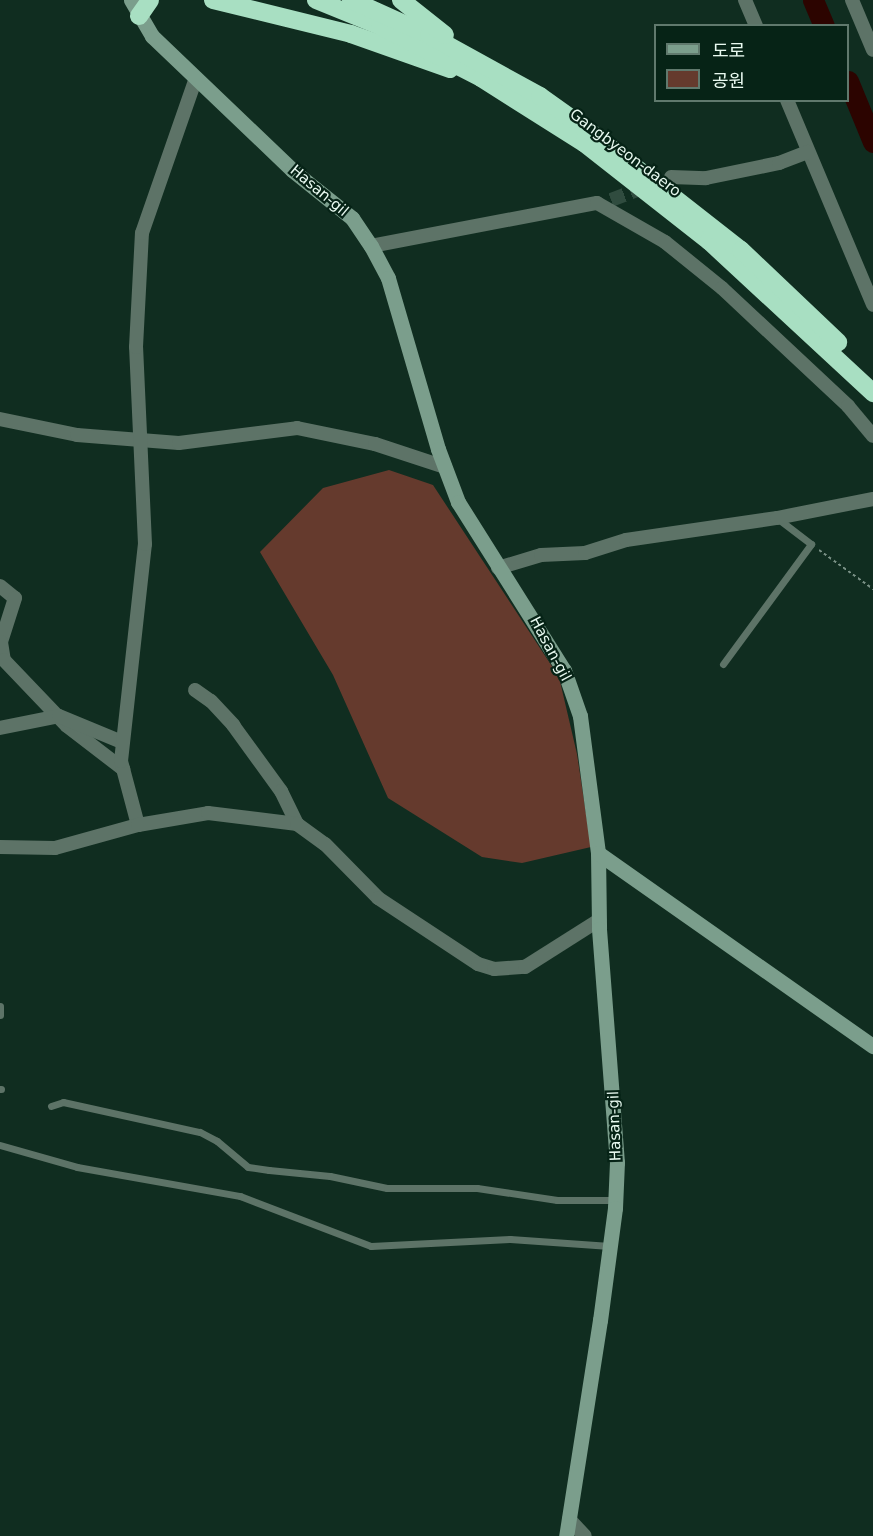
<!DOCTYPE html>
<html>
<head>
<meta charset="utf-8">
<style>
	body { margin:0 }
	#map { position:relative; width:873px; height:1536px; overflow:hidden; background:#102d20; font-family:"DejaVu Sans","Noto Sans KR",sans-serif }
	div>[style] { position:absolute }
	.green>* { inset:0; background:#653a2d }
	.river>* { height:21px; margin:-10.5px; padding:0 10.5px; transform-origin:10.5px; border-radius:10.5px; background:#2c0400 }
	.street-tunnel>* { height:14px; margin-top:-7px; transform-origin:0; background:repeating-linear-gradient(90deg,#304c3f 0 14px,transparent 0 21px) }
	.path>* { height:2px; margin-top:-1px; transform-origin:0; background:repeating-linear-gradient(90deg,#7a9186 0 3px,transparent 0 6px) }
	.lane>* { height:7px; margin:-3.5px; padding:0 3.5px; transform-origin:3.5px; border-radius:3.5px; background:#5d7367 }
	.street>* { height:14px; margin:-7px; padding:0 7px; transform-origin:7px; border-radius:7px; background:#5d7367 }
	.secondary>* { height:15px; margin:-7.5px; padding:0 7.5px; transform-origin:7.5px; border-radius:7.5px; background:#7b9e8c }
	.highway>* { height:18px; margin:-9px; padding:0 9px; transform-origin:9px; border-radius:9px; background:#a8dfc2 }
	span { translate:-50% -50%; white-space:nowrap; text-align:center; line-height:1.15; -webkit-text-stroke:4.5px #062316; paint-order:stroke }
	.street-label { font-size:15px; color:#e8f9f0 }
	.legend { position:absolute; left:654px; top:24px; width:195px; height:78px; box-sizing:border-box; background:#062316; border:2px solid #60796d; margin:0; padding:8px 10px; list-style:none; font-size:18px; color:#e8f9f0 }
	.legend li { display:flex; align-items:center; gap:12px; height:30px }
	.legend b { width:30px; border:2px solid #60796d }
</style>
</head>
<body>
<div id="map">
	<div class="green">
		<i style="clip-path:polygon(389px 470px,433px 485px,559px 677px,577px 754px,591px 847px,522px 863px,482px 857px,388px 798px,333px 675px,260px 552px,323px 488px)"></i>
	</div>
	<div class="river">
		<i style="left:813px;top:0;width:28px;rotate:67deg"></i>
		<i style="left:848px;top:81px;width:66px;rotate:67.7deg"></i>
	</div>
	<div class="street-tunnel">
		<i style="left:611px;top:200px;width:39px;rotate:-21deg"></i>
	</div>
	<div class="path">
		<i style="left:819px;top:550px;width:67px;rotate:35.8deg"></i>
	</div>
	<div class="lane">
		<i style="left:723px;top:664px;width:149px;rotate:-53.7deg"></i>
		<i style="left:811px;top:544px;width:43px;rotate:-142.6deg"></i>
		<i style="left:0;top:1006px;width:9px;rotate:90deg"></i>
		<i style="left:0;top:1089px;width:1px"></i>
		<i style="left:51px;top:1106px;width:13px;rotate:-18deg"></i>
		<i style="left:63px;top:1102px;width:140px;rotate:12.4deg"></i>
		<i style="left:200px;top:1132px;width:19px;rotate:28deg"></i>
		<i style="left:217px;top:1141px;width:40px;rotate:40deg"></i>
		<i style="left:248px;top:1167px;width:21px;rotate:8deg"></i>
		<i style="left:269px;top:1170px;width:61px;rotate:5.6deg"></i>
		<i style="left:330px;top:1176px;width:58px;rotate:11.9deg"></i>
		<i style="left:387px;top:1188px;width:90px"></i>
		<i style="left:477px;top:1188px;width:81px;rotate:8.5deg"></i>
		<i style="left:557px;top:1200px;width:59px"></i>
		<i style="left:0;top:1145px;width:80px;rotate:15.9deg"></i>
		<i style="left:77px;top:1167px;width:166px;rotate:10.1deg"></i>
		<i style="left:240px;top:1196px;width:140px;rotate:20.9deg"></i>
		<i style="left:371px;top:1246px;width:139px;rotate:-2.9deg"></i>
		<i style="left:510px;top:1239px;width:100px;rotate:4deg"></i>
	</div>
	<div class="street">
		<i style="left:745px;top:0;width:28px;rotate:67deg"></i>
		<i style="left:852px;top:0;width:54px;rotate:67.2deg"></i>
		<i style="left:787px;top:100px;width:222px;rotate:67.2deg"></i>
		<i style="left:671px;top:177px;width:35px;rotate:2deg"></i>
		<i style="left:706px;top:178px;width:75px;rotate:-11.6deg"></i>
		<i style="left:779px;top:163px;width:31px;rotate:-21deg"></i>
		<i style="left:371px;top:246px;width:230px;rotate:-10.8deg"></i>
		<i style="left:597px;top:203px;width:78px;rotate:29.8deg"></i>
		<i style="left:665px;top:242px;width:73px;rotate:38.9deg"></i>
		<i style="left:722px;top:288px;width:173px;rotate:43.1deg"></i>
		<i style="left:848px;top:406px;width:39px;rotate:50deg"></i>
		<i style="left:0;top:419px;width:79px;rotate:11.7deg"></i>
		<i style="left:77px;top:435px;width:102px;rotate:4.5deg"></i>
		<i style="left:179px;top:443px;width:119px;rotate:-7.2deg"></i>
		<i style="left:297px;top:428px;width:80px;rotate:11.6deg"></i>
		<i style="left:375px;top:444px;width:74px;rotate:18.2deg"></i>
		<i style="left:498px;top:568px;width:45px;rotate:-16.8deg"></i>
		<i style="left:541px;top:555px;width:44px;rotate:-2.6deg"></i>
		<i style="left:585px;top:553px;width:43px;rotate:-17.6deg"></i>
		<i style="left:626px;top:540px;width:153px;rotate:-8.3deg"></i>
		<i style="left:777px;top:518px;width:98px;rotate:-11.2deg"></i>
		<i style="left:0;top:586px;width:19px;rotate:39deg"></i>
		<i style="left:15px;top:598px;width:46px;rotate:107.7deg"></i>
		<i style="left:1px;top:642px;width:18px;rotate:81deg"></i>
		<i style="left:4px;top:660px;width:91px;rotate:46.3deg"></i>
		<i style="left:67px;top:726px;width:71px;rotate:37.5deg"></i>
		<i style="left:195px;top:690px;width:19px;rotate:35deg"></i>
		<i style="left:211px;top:701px;width:33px;rotate:47deg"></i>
		<i style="left:233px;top:725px;width:82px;rotate:54deg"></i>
		<i style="left:281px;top:791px;width:37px;rotate:64deg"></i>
		<i style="left:0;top:728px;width:60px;rotate:-11.5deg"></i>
		<i style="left:59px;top:716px;width:68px;rotate:22.4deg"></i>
		<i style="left:138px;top:825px;width:66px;rotate:-104.9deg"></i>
		<i style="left:121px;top:761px;width:218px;rotate:-83.7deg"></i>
		<i style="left:145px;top:544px;width:197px;rotate:-92.6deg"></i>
		<i style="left:136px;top:347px;width:114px;rotate:-87deg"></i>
		<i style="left:142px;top:233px;width:164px;rotate:-70.8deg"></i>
		<i style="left:0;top:847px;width:55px;rotate:1deg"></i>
		<i style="left:55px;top:848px;width:86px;rotate:-15.5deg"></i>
		<i style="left:138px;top:825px;width:71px;rotate:-9.7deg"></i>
		<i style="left:208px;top:813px;width:90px;rotate:7deg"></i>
		<i style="left:297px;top:824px;width:34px;rotate:36deg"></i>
		<i style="left:325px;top:844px;width:76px;rotate:45.5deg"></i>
		<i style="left:378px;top:898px;width:120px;rotate:33.4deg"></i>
		<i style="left:478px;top:964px;width:17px;rotate:17deg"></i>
		<i style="left:494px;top:969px;width:31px;rotate:-4deg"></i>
		<i style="left:525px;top:967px;width:88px;rotate:-32.4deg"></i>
		<i style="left:569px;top:1519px;width:23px;rotate:47deg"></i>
	</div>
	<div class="secondary">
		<i style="left:131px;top:0;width:42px;rotate:59.7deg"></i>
		<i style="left:152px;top:36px;width:194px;rotate:43.7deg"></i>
		<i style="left:292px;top:170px;width:77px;rotate:38.7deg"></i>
		<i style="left:352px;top:218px;width:34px;rotate:56deg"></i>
		<i style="left:371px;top:246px;width:36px;rotate:62deg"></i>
		<i style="left:388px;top:278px;width:178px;rotate:73.7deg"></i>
		<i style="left:438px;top:449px;width:57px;rotate:69.3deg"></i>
		<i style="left:458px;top:502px;width:199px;rotate:57.8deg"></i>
		<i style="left:564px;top:670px;width:49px;rotate:70.8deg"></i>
		<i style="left:580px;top:716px;width:138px;rotate:82.5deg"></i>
		<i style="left:598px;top:853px;width:76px;rotate:89.2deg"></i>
		<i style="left:599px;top:929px;width:234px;rotate:85.6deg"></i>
		<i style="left:617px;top:1162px;width:46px;rotate:92.5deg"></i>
		<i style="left:615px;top:1208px;width:113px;rotate:97.6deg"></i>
		<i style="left:600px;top:1320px;width:219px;rotate:98.9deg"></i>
		<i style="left:598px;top:853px;width:336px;rotate:35.1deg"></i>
	</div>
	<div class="highway">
		<i style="left:213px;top:0;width:142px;rotate:13.8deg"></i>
		<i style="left:351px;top:34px;width:105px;rotate:19.5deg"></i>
		<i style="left:316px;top:0;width:69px;rotate:22.1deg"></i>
		<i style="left:380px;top:26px;width:114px;rotate:27.2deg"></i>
		<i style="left:481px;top:78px;width:122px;rotate:32.3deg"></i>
		<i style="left:584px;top:143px;width:159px;rotate:38.1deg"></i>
		<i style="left:709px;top:241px;width:224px;rotate:42.8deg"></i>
		<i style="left:351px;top:0;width:85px;rotate:24.2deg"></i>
		<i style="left:429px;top:35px;width:127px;rotate:28.8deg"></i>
		<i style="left:540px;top:96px;width:60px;rotate:35.5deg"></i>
		<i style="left:589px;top:131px;width:193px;rotate:38.1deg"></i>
		<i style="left:741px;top:250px;width:134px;rotate:43.5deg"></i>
		<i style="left:401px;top:0;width:56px;rotate:38.5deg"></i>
		<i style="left:139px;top:16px;width:19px;rotate:-55deg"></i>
	</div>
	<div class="street-label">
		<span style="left:625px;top:153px;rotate:37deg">Gangbyeon-daero</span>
		<span style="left:319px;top:191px;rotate:40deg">Hasan-gil</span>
		<span style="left:550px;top:649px;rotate:62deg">Hasan-gil</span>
		<span style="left:615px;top:1126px;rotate:-92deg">Hasan-gil</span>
	</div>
	<ul class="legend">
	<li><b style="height:8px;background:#7b9e8c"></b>도로</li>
	<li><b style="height:16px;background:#653a2d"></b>공원</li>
	</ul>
</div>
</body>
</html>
